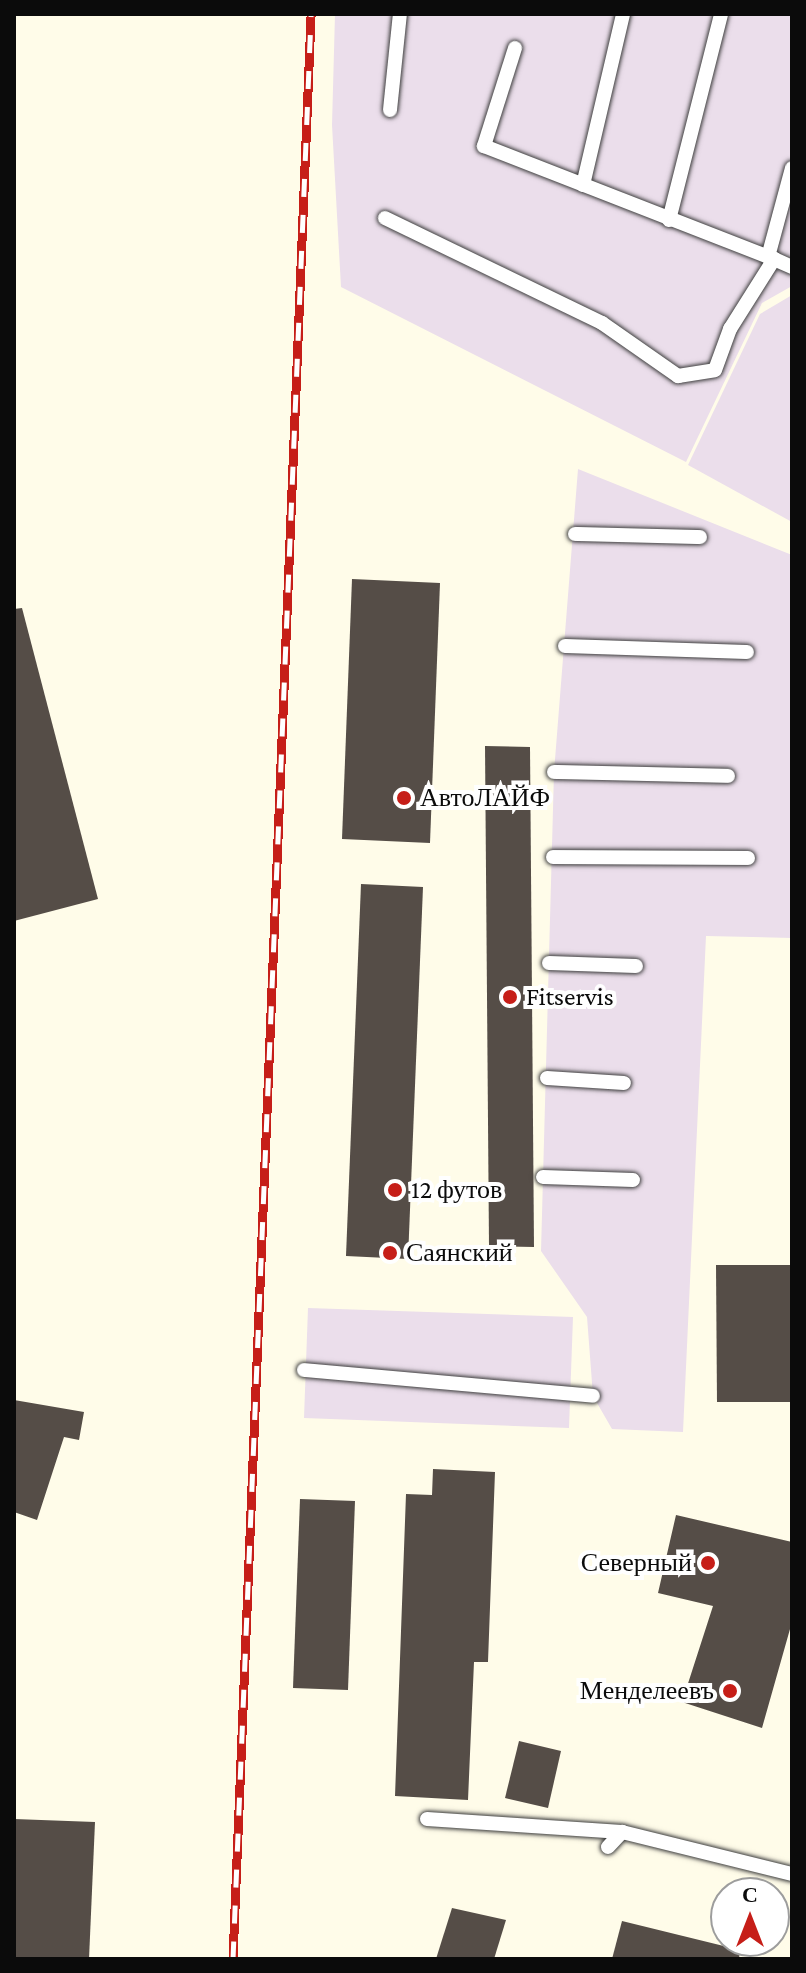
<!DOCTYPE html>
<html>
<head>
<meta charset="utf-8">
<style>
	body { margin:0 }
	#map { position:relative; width:806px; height:1973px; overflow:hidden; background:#fffce9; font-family:"Crimson Pro",serif }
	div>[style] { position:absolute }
	.industrial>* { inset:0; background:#ebdeeb }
	.building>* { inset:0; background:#554d47 }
	.roads { filter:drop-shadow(0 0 2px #3e3e3e) drop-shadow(0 0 2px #3e3e3e) }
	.service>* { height:14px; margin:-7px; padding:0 7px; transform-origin:7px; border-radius:7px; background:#fff }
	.rail>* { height:9px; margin-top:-4.5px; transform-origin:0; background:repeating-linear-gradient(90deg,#fff 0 18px,#c61e18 0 36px); box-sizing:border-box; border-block:2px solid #c61e18 }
	.dots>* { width:22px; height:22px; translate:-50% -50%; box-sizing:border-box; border:4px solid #fff; border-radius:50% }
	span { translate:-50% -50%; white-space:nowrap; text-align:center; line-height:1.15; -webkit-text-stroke:8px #fff; paint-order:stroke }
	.poi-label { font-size:26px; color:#0b0b0b }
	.left { translate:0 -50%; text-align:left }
	.right { translate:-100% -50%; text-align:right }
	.frame { position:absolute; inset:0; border:16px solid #0b0b0b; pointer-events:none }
	.north { position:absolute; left:710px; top:1877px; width:80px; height:80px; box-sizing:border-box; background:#fff; border:2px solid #9d9d9d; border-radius:50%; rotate:0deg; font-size:22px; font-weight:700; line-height:32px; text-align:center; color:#0b0b0b }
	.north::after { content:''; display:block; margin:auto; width:28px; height:36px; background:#c61e18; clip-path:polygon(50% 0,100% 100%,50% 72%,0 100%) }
</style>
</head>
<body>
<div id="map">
	<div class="industrial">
		<i style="clip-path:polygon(335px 14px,792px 14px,792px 286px,762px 303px,686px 462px,341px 287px,332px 125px)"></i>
		<i style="clip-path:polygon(792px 295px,792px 522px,688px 465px,760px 314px)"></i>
		<i style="clip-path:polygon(578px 469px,792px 555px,792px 938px,706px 936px,683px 1432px,612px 1429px,593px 1396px,587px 1317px,541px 1251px,554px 772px)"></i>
		<i style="clip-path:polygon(308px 1308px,573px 1317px,569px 1428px,304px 1418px)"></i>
	</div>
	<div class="building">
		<i style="clip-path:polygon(352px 579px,440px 583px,430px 843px,342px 839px)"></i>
		<i style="clip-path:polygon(22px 608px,98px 899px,14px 921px,14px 609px)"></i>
		<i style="clip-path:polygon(485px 746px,530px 747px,534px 1247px,489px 1246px)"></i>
		<i style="clip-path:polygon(361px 884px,423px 887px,408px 1259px,346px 1256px)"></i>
		<i style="clip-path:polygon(716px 1265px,792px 1265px,792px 1402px,717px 1402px)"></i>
		<i style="clip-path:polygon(14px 1400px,84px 1412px,79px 1440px,64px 1437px,37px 1520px,14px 1512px)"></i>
		<i style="clip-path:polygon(433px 1469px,495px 1472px,488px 1662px,474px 1662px,468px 1800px,395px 1796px,406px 1494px,432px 1495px)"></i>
		<i style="clip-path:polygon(300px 1499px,355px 1501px,348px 1690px,293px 1688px)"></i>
		<i style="clip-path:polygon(676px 1515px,792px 1542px,792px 1622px,762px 1728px,682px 1702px,713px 1606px,658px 1593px)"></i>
		<i style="clip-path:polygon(519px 1741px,561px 1751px,548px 1808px,505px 1798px)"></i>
		<i style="clip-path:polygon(14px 1819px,95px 1822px,89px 1959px,14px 1959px)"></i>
		<i style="clip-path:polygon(452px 1908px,506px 1920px,494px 1959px,436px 1959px)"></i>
		<i style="clip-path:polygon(622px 1921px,740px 1950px,739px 1959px,612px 1959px)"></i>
	</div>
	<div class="roads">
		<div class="service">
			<i style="left:515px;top:48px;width:103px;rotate:107.6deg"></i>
			<i style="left:484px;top:146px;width:311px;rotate:21.3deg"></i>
			<i style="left:390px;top:110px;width:97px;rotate:-84.1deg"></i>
			<i style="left:583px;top:185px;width:176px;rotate:-76.8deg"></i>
			<i style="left:385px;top:218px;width:241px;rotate:25.8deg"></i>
			<i style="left:602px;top:323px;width:93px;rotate:34.9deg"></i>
			<i style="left:678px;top:376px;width:37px;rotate:-9deg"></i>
			<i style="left:715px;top:370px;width:44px;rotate:-69.9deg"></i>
			<i style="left:730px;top:329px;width:83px;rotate:-57.8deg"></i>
			<i style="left:774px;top:259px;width:20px;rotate:24deg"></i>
			<i style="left:669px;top:220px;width:212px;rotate:-75.8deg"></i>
			<i style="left:768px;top:257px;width:92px;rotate:-74.9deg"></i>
			<i style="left:575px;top:534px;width:125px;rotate:1.4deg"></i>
			<i style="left:565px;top:646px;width:182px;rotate:1.9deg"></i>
			<i style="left:554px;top:772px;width:174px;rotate:1.3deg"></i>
			<i style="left:553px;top:857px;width:195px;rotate:0.3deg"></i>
			<i style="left:549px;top:963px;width:87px;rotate:2deg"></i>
			<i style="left:547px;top:1078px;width:77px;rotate:3.7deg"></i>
			<i style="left:543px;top:1177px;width:90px;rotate:1.9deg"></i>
			<i style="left:304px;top:1370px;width:290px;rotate:5.1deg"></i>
			<i style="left:427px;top:1819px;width:195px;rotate:3.8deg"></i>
			<i style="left:608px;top:1847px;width:21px;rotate:-47deg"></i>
			<i style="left:622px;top:1832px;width:175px;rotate:13.9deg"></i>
		</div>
	</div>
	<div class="rail">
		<i style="left:233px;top:1959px;width:1947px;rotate:-87.7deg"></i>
	</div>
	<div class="dots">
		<i style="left:404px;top:798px;background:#c61e18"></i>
		<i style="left:510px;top:997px;background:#c61e18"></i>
		<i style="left:395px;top:1190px;background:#c61e18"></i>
		<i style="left:390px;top:1253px;background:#c61e18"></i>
		<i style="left:708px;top:1563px;background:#c61e18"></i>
		<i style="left:730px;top:1691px;background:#c61e18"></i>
	</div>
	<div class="poi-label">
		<span class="left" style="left:420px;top:798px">АвтоЛАЙФ</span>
		<span class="left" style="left:526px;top:997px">Fitservis</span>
		<span class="left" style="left:411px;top:1190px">12 футов</span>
		<span class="left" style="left:406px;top:1253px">Саянский</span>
		<span class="right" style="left:692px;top:1563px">Северный</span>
		<span class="right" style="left:714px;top:1691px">Менделеевъ</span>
	</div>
	<div class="frame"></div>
	<div class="north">С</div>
</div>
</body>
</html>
